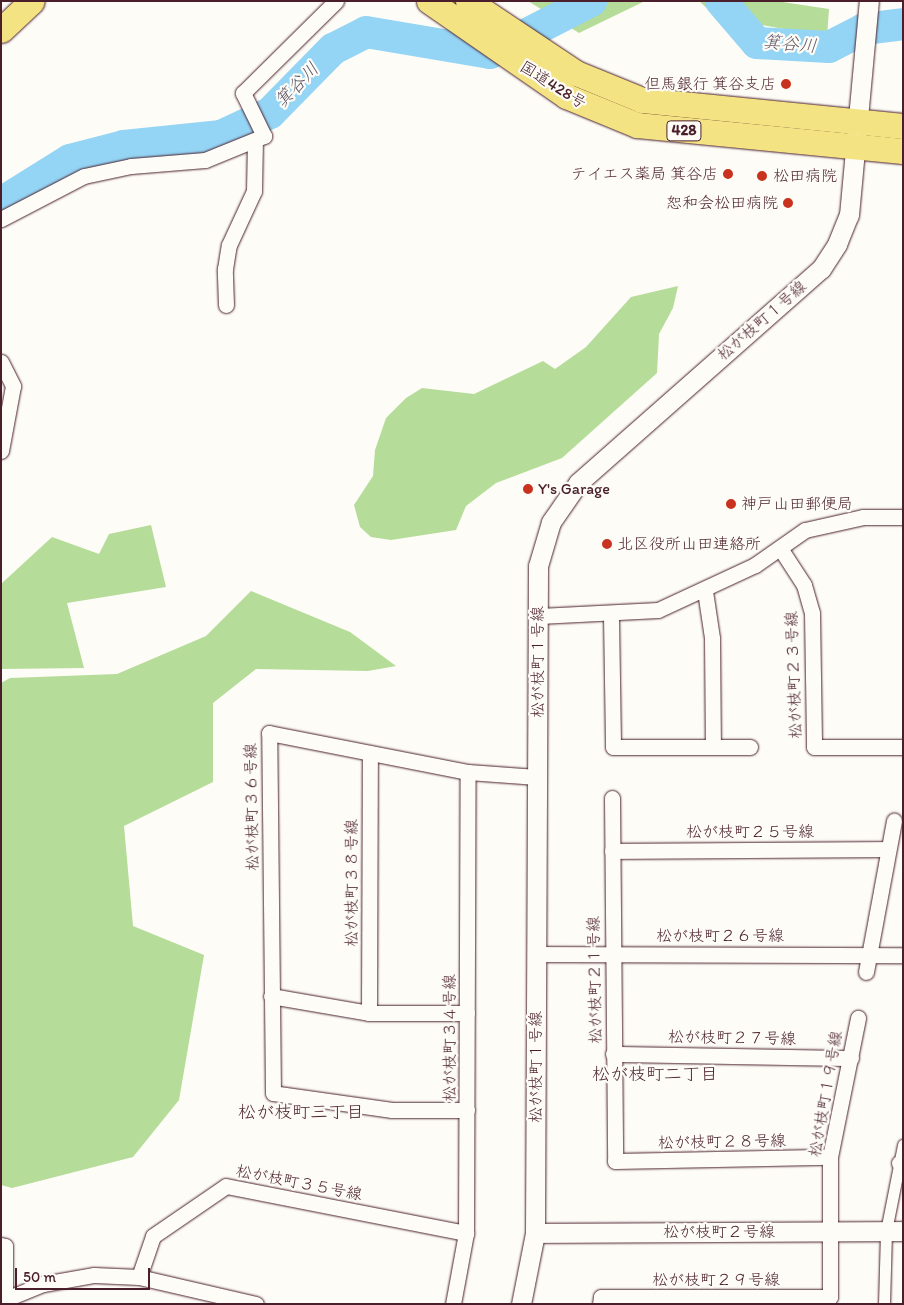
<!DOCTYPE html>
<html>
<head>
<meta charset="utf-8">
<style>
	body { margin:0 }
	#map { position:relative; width:904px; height:1305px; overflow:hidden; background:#fdfcf7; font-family:Itim,"Klee One",sans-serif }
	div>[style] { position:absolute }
	.green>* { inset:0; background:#b5dc98 }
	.river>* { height:32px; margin:-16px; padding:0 16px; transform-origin:16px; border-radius:16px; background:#94d4f5 }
	.roads { filter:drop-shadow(0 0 1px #4a1f2b) drop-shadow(0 0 1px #4a1f2b) }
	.pedestrian>* { height:11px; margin:-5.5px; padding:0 5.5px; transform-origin:5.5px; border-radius:5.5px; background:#fdfcf7 }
	.minor>* { height:15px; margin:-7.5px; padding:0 7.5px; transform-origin:7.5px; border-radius:7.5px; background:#fdfcf7 }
	.tertiary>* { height:19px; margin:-9.5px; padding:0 9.5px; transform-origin:9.5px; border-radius:9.5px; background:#fdfcf7 }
	.trunk>* { height:25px; margin:-12.5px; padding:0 12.5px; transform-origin:12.5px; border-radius:12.5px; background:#f4e382 }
	.dots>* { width:14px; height:14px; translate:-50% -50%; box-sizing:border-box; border:2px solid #fdfcf7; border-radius:50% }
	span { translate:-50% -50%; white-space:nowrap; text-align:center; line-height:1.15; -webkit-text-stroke:4.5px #fdfcf7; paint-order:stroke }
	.shield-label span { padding:1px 4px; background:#fdfcf7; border:1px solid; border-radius:4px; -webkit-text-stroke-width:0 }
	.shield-label { font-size:15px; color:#4a1f2b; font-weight:700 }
	.poi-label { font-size:16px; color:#4a1f2b }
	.right { translate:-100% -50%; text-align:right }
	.left { translate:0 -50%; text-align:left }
	.street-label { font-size:16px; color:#4a1f2b }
	.water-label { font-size:18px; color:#605568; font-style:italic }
	.neighbourhood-label { font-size:18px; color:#4a1f2b }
	.frame { position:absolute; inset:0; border:2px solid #4a1f2b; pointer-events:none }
	.scale { position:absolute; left:15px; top:1268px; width:135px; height:22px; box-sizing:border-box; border:2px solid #4a1f2b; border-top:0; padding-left:6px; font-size:15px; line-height:18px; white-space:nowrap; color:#4a1f2b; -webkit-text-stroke:4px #fdfcf7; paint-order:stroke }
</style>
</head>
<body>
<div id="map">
	<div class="green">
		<i style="clip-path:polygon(528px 1px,645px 1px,579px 33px)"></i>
		<i style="clip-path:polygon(699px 1px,776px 1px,829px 9px,827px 37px,762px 25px,740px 39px)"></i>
		<i style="clip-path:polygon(678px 286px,673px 308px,659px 334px,657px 373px,562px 458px,496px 483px,466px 506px,456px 530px,391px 540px,371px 537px,360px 527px,354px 505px,373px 476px,375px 450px,386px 418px,406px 398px,422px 388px,474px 394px,543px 361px,555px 369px,586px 347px,631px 297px)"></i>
		<i style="clip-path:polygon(151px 525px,166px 587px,67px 603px,84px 668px,1px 669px,1px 584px,52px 537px,99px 554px,109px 534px)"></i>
		<i style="clip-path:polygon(251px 591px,350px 632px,396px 666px,368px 671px,256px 669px,213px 703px,213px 782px,124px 826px,133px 926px,204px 955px,179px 1100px,133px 1157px,12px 1188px,1px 1185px,1px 683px,10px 678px,117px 674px,206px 636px)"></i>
	</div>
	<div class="river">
		<i style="left:721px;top:1px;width:55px;rotate:49.4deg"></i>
		<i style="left:757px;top:43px;width:72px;rotate:3.2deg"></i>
		<i style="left:829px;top:47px;width:39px;rotate:-27deg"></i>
		<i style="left:864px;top:29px;width:39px;rotate:-7deg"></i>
		<i style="left:1px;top:203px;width:81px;rotate:-31.9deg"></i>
		<i style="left:70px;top:160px;width:56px;rotate:-14.5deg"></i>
		<i style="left:124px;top:146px;width:98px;rotate:-5.9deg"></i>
		<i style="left:221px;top:136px;width:54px;rotate:-25.1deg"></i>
		<i style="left:270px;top:113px;width:90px;rotate:-45.5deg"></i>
		<i style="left:333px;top:49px;width:37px;rotate:-27deg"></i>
		<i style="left:366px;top:32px;width:126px;rotate:9.6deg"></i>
		<i style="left:490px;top:53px;width:114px;rotate:-27.2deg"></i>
	</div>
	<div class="roads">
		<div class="pedestrian">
			<i style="left:884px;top:1304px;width:73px;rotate:-88.4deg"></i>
			<i style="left:886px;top:1231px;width:88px;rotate:-78.8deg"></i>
		</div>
		<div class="minor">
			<i style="left:1px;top:219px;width:93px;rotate:-27.4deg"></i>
			<i style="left:84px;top:176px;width:48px;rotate:-12deg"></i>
			<i style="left:131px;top:166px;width:74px;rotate:-4.6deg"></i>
			<i style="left:205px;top:160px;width:64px;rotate:-22.1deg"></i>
			<i style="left:264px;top:136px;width:48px;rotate:-116deg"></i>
			<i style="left:243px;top:93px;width:131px;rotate:-44.7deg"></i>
			<i style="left:226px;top:305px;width:36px;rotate:-92deg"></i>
			<i style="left:225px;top:269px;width:24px;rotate:-81deg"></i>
			<i style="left:229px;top:245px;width:60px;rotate:-65.2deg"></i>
			<i style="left:254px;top:191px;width:50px;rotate:-88.9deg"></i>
			<i style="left:1px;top:362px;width:27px;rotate:63deg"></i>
			<i style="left:13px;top:386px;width:66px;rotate:100.5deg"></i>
			<i style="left:780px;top:548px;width:44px;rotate:57deg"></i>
			<i style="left:804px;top:585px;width:29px;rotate:74deg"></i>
			<i style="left:812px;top:613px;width:134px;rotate:89.1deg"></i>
			<i style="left:814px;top:747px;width:89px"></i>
			<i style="left:705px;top:591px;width:48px;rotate:81.5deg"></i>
			<i style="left:712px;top:638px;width:109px;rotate:89.5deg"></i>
			<i style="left:539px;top:616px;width:119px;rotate:-2.9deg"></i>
			<i style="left:658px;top:610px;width:107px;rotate:-24.9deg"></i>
			<i style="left:755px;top:565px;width:61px;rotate:-35deg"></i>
			<i style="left:805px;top:530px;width:59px;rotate:-12.6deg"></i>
			<i style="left:863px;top:517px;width:40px"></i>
			<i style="left:611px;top:616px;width:131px;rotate:89.1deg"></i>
			<i style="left:613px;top:747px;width:137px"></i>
			<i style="left:612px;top:798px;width:363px;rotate:89.5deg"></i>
			<i style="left:615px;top:1161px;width:215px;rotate:-1.1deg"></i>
			<i style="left:612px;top:851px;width:276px;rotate:-0.4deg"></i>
			<i style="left:536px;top:954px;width:367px;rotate:0.2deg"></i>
			<i style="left:866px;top:972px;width:154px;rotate:-79.5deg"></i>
			<i style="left:271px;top:996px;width:99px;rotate:9.8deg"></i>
			<i style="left:369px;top:1013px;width:98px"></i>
			<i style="left:369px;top:1013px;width:260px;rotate:-89.8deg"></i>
			<i style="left:613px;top:1054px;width:238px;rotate:1deg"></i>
			<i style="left:467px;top:1110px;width:75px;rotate:180deg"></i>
			<i style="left:392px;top:1110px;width:120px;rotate:-171.9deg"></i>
			<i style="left:273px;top:1093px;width:360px;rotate:-90.6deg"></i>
			<i style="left:269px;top:733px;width:203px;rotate:11.1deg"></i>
			<i style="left:468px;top:772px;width:69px;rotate:4.1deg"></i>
			<i style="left:899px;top:1163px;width:4px"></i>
			<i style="left:1px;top:1245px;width:4px;rotate:14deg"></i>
			<i style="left:5px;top:1246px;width:52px;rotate:90deg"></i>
			<i style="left:139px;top:1277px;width:43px;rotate:-71.1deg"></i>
			<i style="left:153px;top:1236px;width:88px;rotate:-34.4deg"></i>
			<i style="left:226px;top:1186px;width:245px;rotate:11.1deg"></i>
			<i style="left:1px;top:1301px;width:45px;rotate:-22deg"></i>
			<i style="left:43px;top:1284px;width:52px;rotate:-10deg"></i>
			<i style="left:94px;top:1275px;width:45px;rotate:2.5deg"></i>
			<i style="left:139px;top:1277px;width:120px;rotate:13deg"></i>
			<i style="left:453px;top:1304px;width:72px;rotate:-79.6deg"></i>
			<i style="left:466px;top:1233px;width:461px;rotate:-89.8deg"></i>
			<i style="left:600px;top:1304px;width:7px;rotate:-82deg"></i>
			<i style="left:601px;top:1297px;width:229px"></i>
			<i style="left:830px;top:1297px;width:140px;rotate:-90deg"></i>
			<i style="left:830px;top:1157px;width:142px;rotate:-78.6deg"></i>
		</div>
		<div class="tertiary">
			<i style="left:535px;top:1233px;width:368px;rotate:-0.3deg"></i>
			<i style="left:521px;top:1304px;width:72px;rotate:-78.8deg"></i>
			<i style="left:535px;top:1233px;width:667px;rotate:-89.74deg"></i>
			<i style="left:538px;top:566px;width:46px;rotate:-73.5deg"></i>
			<i style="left:551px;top:522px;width:47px;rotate:-55.3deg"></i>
			<i style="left:578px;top:483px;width:324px;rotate:-41.4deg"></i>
			<i style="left:821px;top:269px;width:30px;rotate:-57deg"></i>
			<i style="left:837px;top:244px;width:31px;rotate:-68deg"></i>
			<i style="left:849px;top:215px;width:215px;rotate:-84.7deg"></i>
		</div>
		<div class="trunk">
			<i style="left:429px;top:1px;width:167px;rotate:34.7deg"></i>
			<i style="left:566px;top:96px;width:77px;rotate:22.2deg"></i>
			<i style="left:637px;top:125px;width:267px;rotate:5.6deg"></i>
			<i style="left:468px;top:1px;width:130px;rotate:33.7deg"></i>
			<i style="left:576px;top:73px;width:71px;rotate:22.2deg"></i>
			<i style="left:642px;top:100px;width:262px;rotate:5.7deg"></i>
			<i style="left:1px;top:30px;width:42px;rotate:-43.1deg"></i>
		</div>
	</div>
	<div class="dots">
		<i style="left:786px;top:84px;background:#c8321e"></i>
		<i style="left:728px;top:174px;background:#c8321e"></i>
		<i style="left:762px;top:176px;background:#c8321e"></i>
		<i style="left:788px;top:203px;background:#c8321e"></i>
		<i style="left:528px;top:489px;background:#c8321e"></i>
		<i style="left:731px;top:504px;background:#c8321e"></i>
		<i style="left:607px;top:544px;background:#c8321e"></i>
	</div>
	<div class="shield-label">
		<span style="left:684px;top:131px">428</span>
	</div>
	<div class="poi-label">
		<span class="right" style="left:776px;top:84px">但馬銀行 箕谷支店</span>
		<span class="right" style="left:718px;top:174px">テイエス薬局 箕谷店</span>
		<span class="left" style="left:773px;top:176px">松田病院</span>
		<span class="right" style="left:778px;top:203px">恕和会松田病院</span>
		<span class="left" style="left:538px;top:489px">Y's Garage</span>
		<span class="left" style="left:741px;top:504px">神戸山田郵便局</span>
		<span class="left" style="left:617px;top:544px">北区役所山田連絡所</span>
	</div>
	<div class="street-label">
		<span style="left:553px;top:85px;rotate:32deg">国道428号</span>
		<span style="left:762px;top:321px;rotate:-41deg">松が枝町１号線</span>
		<span style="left:538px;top:662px;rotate:-90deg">松が枝町１号線</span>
		<span style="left:794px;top:675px;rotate:-92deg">松が枝町２３号線</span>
		<span style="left:252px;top:807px;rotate:-91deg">松が枝町３６号線</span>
		<span style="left:750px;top:832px">松が枝町２５号線</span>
		<span style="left:352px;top:883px;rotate:-90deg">松が枝町３８号線</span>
		<span style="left:720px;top:936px">松が枝町２６号線</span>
		<span style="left:595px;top:980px;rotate:-91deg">松が枝町２１号線</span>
		<span style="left:450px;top:1038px;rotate:-90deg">松が枝町３４号線</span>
		<span style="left:732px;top:1038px;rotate:1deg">松が枝町２７号線</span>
		<span style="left:536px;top:1067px;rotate:-90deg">松が枝町１号線</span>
		<span style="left:826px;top:1094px;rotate:-80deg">松が枝町１９号線</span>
		<span style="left:722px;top:1142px;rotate:-1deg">松が枝町２８号線</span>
		<span style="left:299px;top:1183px;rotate:11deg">松が枝町３５号線</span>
		<span style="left:719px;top:1232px">松が枝町２号線</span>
		<span style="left:716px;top:1280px">松が枝町２９号線</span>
	</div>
	<div class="water-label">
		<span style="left:790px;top:44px;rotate:5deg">箕谷川</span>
		<span style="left:297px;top:85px;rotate:-46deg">箕谷川</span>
	</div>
	<div class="neighbourhood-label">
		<span style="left:655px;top:1074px">松が枝町二丁目</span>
		<span style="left:301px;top:1112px">松が枝町三丁目</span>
	</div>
	<div class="frame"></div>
	<div class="scale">50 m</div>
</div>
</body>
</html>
